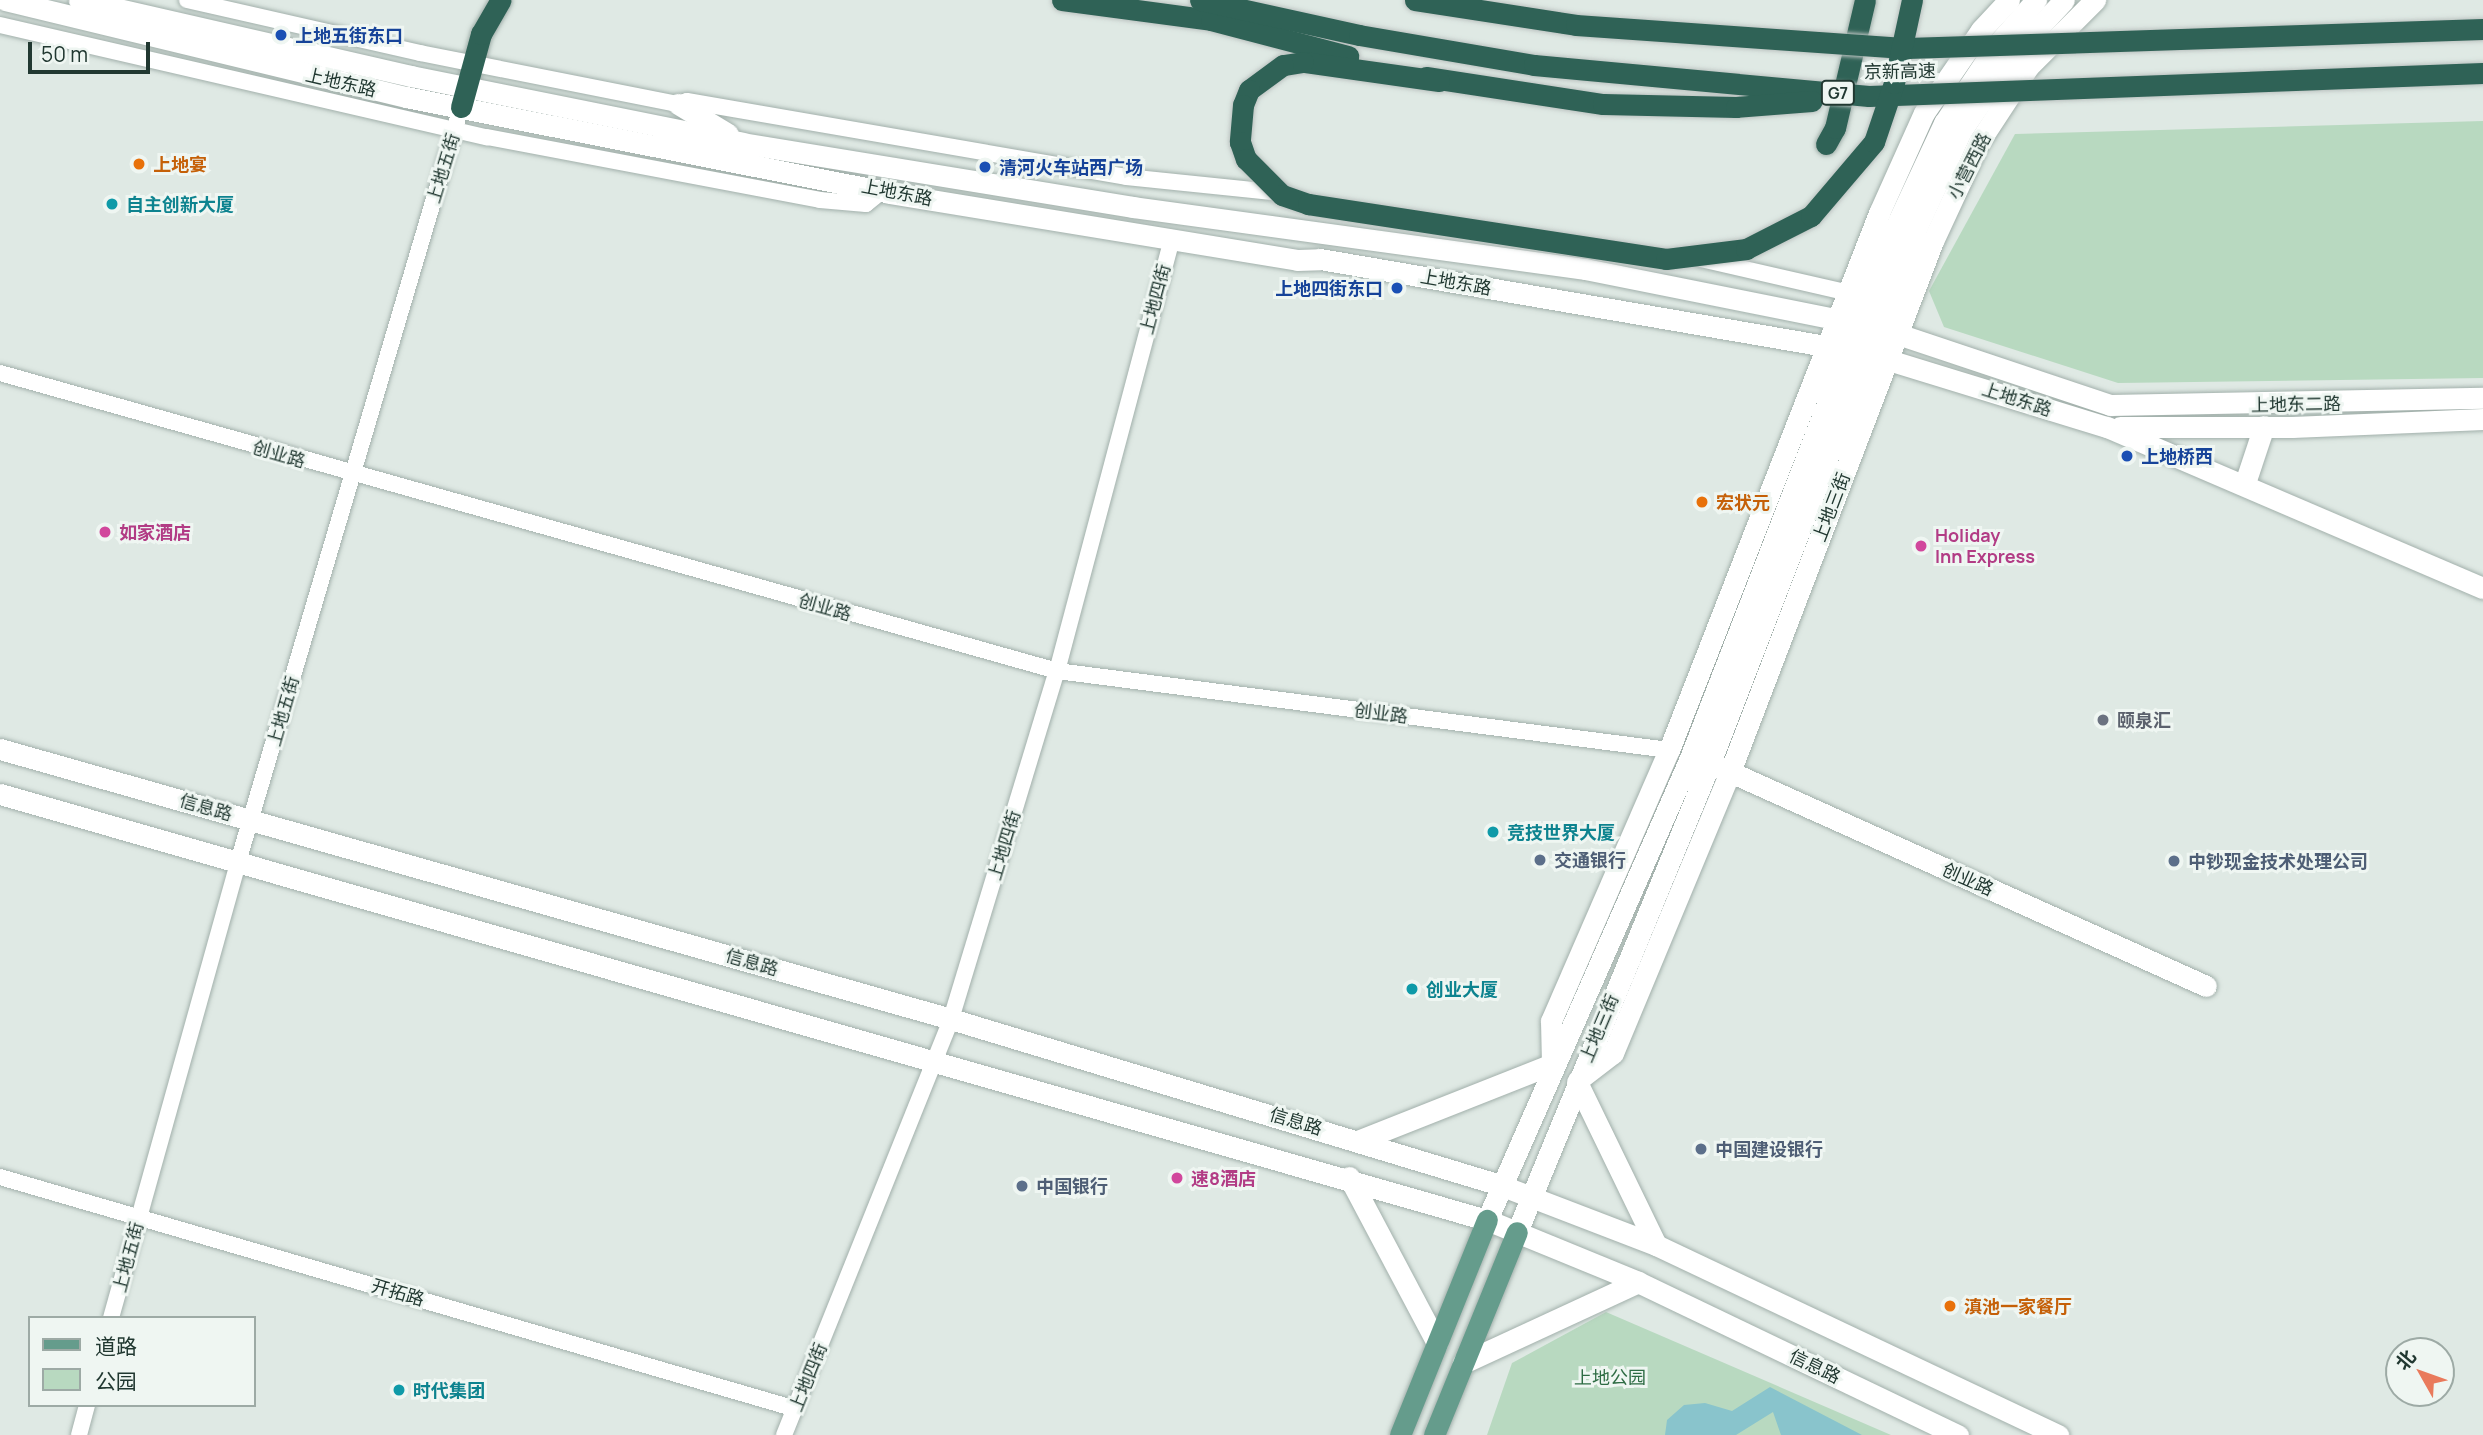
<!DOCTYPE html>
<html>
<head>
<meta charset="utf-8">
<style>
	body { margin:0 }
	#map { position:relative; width:2483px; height:1435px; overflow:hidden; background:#dfe9e4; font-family:Manrope,"Noto Sans SC",sans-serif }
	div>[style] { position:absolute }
	.green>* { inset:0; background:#b8d9c0 }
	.water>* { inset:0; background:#89c4cc }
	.roads { filter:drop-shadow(0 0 2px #a2b0ab) drop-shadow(0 0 2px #a2b0ab) }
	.street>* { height:16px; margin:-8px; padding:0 8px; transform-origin:8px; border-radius:8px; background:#fff }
	.secondary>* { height:21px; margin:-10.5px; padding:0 10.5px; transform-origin:10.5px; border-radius:10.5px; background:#fff }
	.primary>* { height:21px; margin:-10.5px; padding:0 10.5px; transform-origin:10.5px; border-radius:10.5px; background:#659c8c }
	.highway>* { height:21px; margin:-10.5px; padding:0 10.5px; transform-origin:10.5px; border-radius:10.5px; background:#2f6256 }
	.bridges { filter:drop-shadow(0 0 2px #bcc3c1) drop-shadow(0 0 2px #bcc3c1) }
	.highway-bridge>* { height:21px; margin:-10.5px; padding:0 10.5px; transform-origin:10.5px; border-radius:10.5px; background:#2f6256 }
	.dots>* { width:19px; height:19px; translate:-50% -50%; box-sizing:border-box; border:4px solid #eff6f2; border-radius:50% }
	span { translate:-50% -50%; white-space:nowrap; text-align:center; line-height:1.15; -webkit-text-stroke:6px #eff6f2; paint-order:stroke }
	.shield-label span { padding:2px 5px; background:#eff6f2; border:2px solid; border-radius:5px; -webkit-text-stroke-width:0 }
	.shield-label { font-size:16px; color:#213831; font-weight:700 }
	.transit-label { font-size:18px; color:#164399; font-weight:700 }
	.left { translate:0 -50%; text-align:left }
	.right { translate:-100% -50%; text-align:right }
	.street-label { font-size:18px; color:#213831 }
	.food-label { font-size:18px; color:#c56008; font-weight:700 }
	.culture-label { font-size:18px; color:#0d838f; font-weight:700 }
	.hotel-label { font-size:18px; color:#b23c85; font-weight:700 }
	.worship-label { font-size:18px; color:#5b616d; font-weight:700 }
	.service-label { font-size:18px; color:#4e5e75; font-weight:700 }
	.park-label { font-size:18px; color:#2e6c44 }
	.legend { position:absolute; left:28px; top:1316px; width:228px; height:91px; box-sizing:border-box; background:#eff6f2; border:2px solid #9daaa5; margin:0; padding:9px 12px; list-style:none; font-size:21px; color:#213831 }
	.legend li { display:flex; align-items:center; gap:14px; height:35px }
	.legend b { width:35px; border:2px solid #9daaa5 }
	.north { position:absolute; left:2385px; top:1337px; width:70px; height:70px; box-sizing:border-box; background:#eff6f2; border:2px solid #9daaa5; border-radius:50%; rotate:310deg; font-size:19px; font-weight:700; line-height:28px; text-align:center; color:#213831 }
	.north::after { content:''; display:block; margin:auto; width:24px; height:32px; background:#e97a5c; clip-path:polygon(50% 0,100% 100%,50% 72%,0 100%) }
	.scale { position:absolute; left:28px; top:42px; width:122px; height:32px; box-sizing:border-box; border:4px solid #213831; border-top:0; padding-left:9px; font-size:21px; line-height:24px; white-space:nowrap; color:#213831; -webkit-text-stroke:5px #eff6f2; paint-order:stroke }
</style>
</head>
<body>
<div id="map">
	<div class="green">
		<i style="clip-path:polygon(2483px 121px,2483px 378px,2118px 383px,1944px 327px,1929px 291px,2015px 134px)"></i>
		<i style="clip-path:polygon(1606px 1312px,1891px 1435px,1487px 1435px,1512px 1363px)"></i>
	</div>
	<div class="water">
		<i style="clip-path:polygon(1770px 1387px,1862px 1435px,1781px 1435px,1773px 1412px,1736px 1435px,1665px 1435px,1667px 1420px,1684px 1405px,1705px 1403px,1732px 1411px)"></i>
	</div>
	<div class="roads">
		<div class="street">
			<i style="left:187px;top:0;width:239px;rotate:12.8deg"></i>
			<i style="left:420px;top:53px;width:263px;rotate:11.2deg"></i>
			<i style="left:678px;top:104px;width:9px;rotate:-18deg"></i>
			<i style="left:687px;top:101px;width:447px;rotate:9.8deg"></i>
			<i style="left:1127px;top:177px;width:155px;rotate:5.9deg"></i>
			<i style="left:0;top:25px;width:500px;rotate:13deg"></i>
			<i style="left:487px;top:137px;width:339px;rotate:10.7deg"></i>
			<i style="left:820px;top:200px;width:46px;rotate:5deg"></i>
			<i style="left:866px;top:204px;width:21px;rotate:-39deg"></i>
			<i style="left:1701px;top:259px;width:148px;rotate:12.9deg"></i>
			<i style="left:0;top:373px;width:1098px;rotate:15.74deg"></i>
			<i style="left:1057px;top:671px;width:617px;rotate:7.36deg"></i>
			<i style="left:0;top:1177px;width:829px;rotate:16.25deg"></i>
			<i style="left:111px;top:1318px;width:473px;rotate:-74.4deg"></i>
			<i style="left:238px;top:862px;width:787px;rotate:-73.54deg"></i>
			<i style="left:79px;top:1435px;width:31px;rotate:-75deg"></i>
			<i style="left:784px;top:1435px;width:448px;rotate:-68.1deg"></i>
			<i style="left:951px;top:1019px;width:364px;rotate:-73.1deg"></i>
			<i style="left:1057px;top:671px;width:448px;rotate:-75.1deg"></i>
		</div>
		<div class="secondary">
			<i style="left:5px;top:0;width:413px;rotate:13.6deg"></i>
			<i style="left:406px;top:97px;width:492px;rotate:11.2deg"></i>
			<i style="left:889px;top:193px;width:413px;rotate:9.3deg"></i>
			<i style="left:1297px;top:260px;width:23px;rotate:-2deg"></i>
			<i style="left:1320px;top:259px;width:554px;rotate:9.77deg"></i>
			<i style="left:1866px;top:353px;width:252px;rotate:17.1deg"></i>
			<i style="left:2107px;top:427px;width:409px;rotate:23.2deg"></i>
			<i style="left:79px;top:0;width:341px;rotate:12.9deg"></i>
			<i style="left:411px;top:76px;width:338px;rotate:11.4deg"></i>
			<i style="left:742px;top:143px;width:396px;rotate:9.3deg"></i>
			<i style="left:1133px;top:207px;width:456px;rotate:7.8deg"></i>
			<i style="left:1585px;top:269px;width:255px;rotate:11.3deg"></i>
			<i style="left:1835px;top:319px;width:65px;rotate:13.4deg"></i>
			<i style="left:1898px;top:334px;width:224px;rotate:18.5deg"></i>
			<i style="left:2110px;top:405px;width:373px;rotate:-1.1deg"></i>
			<i style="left:678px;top:104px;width:58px;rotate:31deg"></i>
			<i style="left:2120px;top:427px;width:172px"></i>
			<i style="left:2292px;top:427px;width:191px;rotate:-2.4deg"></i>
			<i style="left:2245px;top:483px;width:60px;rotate:-71.6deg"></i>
			<i style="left:0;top:749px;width:989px;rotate:15.85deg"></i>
			<i style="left:951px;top:1019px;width:574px;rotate:16.82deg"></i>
			<i style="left:1500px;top:1185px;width:167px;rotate:21deg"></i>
			<i style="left:1656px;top:1245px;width:445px;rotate:25.3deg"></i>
			<i style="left:1717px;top:766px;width:536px;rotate:24.22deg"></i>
			<i style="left:0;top:794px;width:1547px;rotate:15.99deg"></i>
			<i style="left:1487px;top:1220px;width:163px;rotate:22.3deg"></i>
			<i style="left:1638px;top:1282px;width:355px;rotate:25.6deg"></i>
			<i style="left:1578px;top:1080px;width:44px;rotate:-37.6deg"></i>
			<i style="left:1613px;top:1053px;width:304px;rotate:-67.4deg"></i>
			<i style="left:1730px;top:772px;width:568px;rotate:-69.08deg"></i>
			<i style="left:1933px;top:241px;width:109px;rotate:-65.1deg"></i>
			<i style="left:1979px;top:142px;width:90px;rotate:-56.8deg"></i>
			<i style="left:2028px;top:67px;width:95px;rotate:-45deg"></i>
			<i style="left:1577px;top:1082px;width:181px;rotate:64.1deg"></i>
			<i style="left:1360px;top:1140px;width:206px;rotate:-21.6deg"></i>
			<i style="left:1552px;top:1064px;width:43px;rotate:-91.3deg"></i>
			<i style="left:1551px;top:1021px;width:296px;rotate:-66.5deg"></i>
			<i style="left:1669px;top:750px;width:577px;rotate:-68.64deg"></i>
			<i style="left:1879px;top:213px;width:110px;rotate:-65.8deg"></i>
			<i style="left:1924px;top:113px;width:101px;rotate:-55.5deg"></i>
			<i style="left:1981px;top:30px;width:41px;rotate:-47deg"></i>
			<i style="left:1349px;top:1177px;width:188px;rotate:62.1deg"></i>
			<i style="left:1487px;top:1220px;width:505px;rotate:-66.28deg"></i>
			<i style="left:1690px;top:758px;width:568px;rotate:-68.85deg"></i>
			<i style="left:1895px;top:228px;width:116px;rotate:-65deg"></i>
			<i style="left:1944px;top:123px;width:95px;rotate:-56.1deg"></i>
			<i style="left:1997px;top:44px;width:59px;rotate:-48.4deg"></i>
			<i style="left:1517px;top:1232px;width:507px;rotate:-67.63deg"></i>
			<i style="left:1710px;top:763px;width:570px;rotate:-68.93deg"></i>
			<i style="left:1915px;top:231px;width:110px;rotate:-65.3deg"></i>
			<i style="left:1961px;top:131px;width:91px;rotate:-55.8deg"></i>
			<i style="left:2012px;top:56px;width:76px;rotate:-47.1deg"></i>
			<i style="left:1463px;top:1363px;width:193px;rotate:-24.8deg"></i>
		</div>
		<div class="primary">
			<i style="left:1400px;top:1435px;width:232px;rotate:-68deg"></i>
			<i style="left:1434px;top:1435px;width:219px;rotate:-67.8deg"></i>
		</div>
		<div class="highway">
			<i style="left:461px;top:107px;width:76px;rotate:-74.7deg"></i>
			<i style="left:481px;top:34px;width:39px;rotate:-60deg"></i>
			<i style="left:1826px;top:144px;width:18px;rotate:-61deg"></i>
			<i style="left:1835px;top:128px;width:131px;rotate:-76.8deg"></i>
		</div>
	</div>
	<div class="bridges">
		<div class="highway-bridge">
			<i style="left:1062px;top:0;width:150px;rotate:7.6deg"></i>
			<i style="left:1211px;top:20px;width:142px;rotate:14.7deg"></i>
			<i style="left:1200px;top:0;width:163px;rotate:12.4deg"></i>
			<i style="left:1359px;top:35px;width:178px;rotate:9.7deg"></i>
			<i style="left:1534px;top:65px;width:336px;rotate:5.3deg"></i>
			<i style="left:1869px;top:96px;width:614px;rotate:-2.15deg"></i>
			<i style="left:1415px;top:0;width:163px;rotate:8.8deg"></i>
			<i style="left:1576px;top:25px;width:332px;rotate:4deg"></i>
			<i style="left:1907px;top:48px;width:576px;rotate:-1.89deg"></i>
			<i style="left:1426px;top:77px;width:179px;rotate:8.7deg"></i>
			<i style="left:1603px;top:104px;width:133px;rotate:1.3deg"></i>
			<i style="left:1736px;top:107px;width:76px;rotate:-4.5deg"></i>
			<i style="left:1439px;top:81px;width:137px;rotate:-172deg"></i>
			<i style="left:1303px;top:62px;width:20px;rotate:171deg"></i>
			<i style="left:1283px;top:65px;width:42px;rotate:143.7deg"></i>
			<i style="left:1249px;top:90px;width:16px;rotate:112deg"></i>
			<i style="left:1243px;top:105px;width:37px;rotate:95deg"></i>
			<i style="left:1240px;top:142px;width:18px;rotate:71deg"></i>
			<i style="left:1246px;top:159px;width:51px;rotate:45deg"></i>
			<i style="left:1282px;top:195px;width:28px;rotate:19deg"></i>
			<i style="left:1308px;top:204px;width:362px;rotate:8.7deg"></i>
			<i style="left:1666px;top:259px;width:81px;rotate:-7.1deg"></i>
			<i style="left:1746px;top:249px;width:73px;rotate:-26.9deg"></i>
			<i style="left:1811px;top:216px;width:97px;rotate:-49.6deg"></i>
			<i style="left:1874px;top:142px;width:62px;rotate:-71.3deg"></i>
			<i style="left:1894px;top:83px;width:85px;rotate:-77.8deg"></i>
		</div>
	</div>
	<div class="dots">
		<i style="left:281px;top:35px;background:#1a4fb4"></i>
		<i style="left:139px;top:164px;background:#e8710a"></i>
		<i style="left:985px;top:167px;background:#1a4fb4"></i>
		<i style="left:112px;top:204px;background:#0f9aa8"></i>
		<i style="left:1397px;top:288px;background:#1a4fb4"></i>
		<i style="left:2127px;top:456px;background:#1a4fb4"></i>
		<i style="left:1702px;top:502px;background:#e8710a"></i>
		<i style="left:105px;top:532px;background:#d1479c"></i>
		<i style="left:1921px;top:546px;background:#d1479c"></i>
		<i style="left:2103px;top:720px;background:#6b7280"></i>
		<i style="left:1493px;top:832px;background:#0f9aa8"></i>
		<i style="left:1540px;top:860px;background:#5c6f8a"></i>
		<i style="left:2174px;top:861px;background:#5c6f8a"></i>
		<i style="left:1412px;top:989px;background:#0f9aa8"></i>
		<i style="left:1701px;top:1149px;background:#5c6f8a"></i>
		<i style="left:1177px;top:1178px;background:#d1479c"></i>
		<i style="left:1022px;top:1186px;background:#5c6f8a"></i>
		<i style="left:1950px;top:1306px;background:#e8710a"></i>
		<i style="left:399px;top:1390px;background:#0f9aa8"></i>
	</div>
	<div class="shield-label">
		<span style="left:1838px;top:93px">G7</span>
	</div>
	<div class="transit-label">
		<span class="left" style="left:295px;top:35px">上地五街东口</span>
		<span class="left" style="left:999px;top:167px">清河火车站西广场</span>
		<span class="right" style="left:1383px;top:288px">上地四街东口</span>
		<span class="left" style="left:2141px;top:456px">上地桥西</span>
	</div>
	<div class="street-label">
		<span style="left:1900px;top:71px;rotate:-1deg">京新高速</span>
		<span style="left:341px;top:82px;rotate:13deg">上地东路</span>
		<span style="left:1969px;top:166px;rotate:-63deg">小营西路</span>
		<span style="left:443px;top:168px;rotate:-73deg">上地五街</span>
		<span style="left:897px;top:192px;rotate:11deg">上地东路</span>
		<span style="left:1456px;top:282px;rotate:10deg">上地东路</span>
		<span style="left:1155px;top:299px;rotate:-75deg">上地四街</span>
		<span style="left:2017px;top:399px;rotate:18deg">上地东路</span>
		<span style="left:2296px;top:404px;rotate:-1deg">上地东二路</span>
		<span style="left:279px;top:454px;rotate:16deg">创业路</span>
		<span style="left:1831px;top:507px;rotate:-69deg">上地三街</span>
		<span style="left:825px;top:607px;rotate:16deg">创业路</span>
		<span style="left:283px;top:711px;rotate:-74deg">上地五街</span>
		<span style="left:1381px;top:713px;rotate:7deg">创业路</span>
		<span style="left:206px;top:807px;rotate:16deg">信息路</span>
		<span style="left:1004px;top:845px;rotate:-73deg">上地四街</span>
		<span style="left:1968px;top:879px;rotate:24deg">创业路</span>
		<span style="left:752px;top:962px;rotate:16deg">信息路</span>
		<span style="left:1599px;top:1028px;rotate:-67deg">上地三街</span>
		<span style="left:1296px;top:1121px;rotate:17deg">信息路</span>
		<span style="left:128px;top:1257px;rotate:-75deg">上地五街</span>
		<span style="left:398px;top:1292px;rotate:16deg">开拓路</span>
		<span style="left:1815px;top:1366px;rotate:26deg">信息路</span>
		<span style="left:808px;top:1377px;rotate:-68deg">上地四街</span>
	</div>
	<div class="food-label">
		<span class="left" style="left:153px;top:164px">上地宴</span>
		<span class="left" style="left:1716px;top:502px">宏状元</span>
		<span class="left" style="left:1964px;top:1306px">滇池一家餐厅</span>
	</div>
	<div class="culture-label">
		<span class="left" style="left:126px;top:204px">自主创新大厦</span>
		<span class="left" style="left:1507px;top:832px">竞技世界大厦</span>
		<span class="left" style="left:1426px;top:989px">创业大厦</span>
		<span class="left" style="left:413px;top:1390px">时代集团</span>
	</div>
	<div class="hotel-label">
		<span class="left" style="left:119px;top:532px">如家酒店</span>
		<span class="left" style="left:1935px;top:546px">Holiday<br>Inn Express</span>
		<span class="left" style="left:1191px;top:1178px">速8酒店</span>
	</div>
	<div class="worship-label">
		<span class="left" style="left:2117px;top:720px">颐泉汇</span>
	</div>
	<div class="service-label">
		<span class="left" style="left:1554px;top:860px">交通银行</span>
		<span class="left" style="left:2188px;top:861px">中钞现金技术处理公司</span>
		<span class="left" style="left:1715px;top:1149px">中国建设银行</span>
		<span class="left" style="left:1036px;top:1186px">中国银行</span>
	</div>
	<div class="park-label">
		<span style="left:1610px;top:1377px">上地公园</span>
	</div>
	<ul class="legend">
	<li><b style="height:9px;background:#659c8c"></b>道路</li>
	<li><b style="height:19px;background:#b8d9c0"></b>公园</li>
	</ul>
	<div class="north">北</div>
	<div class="scale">50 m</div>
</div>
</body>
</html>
